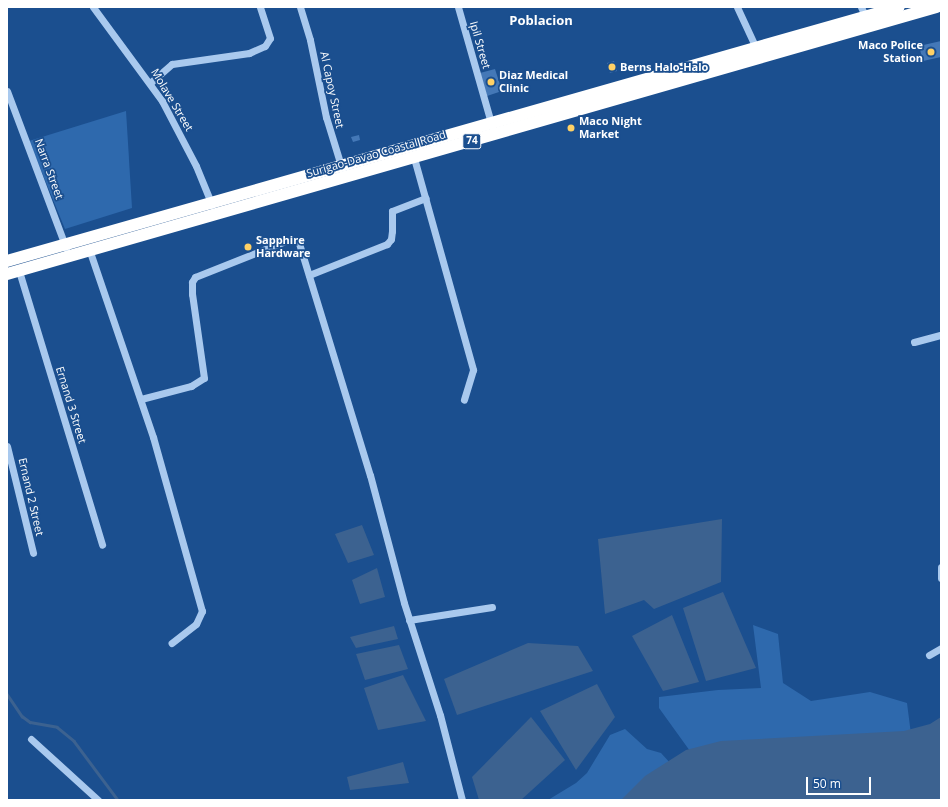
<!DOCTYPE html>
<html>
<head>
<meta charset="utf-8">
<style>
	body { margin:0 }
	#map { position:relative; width:948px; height:807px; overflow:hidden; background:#1b4f8f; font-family:"Open Sans",sans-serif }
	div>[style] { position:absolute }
	.green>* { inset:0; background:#2e69ad }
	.water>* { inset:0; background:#3c6290 }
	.stream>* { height:2.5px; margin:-1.25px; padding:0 1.25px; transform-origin:1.25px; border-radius:1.25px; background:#3c6290 }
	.building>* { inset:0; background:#4478b7 }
	.minor>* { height:7px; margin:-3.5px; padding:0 3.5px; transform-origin:3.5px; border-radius:3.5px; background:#a9c9ee }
	.highway>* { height:12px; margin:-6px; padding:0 6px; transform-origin:6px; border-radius:6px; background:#fff }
	.dots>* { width:11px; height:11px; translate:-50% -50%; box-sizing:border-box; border:2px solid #1b4f8f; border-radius:50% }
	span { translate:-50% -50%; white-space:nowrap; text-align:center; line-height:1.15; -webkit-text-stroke:3.5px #1b4f8f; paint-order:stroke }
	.shield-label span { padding:1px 3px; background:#1b4f8f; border:1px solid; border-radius:3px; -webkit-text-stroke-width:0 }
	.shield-label { font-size:10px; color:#fff; font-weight:700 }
	.street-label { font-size:11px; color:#fff }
	.poi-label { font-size:11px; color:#fff; font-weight:700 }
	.right { translate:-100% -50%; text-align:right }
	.left { translate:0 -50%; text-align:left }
	.quarter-label { font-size:13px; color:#fff; font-weight:700 }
	.frame { position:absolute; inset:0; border:8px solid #fff; pointer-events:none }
	.scale { position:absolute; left:806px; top:777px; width:65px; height:18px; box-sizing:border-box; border:2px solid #fff; border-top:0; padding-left:5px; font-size:12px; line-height:14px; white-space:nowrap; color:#fff; -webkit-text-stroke:3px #1b4f8f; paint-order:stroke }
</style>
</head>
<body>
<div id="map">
	<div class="green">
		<i style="clip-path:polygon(126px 111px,132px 208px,65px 229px,29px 141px)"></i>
		<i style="clip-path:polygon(753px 625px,778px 634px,783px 683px,811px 701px,870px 692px,907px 703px,913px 750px,695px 758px,659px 708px,659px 697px,718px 690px,761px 688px)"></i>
		<i style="clip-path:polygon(625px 729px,647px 749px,661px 753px,704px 800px,548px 800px,576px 783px,587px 773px,610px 735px)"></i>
	</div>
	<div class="water">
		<i style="clip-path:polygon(722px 519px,721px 582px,654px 609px,644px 600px,605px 614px,598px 539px)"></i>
		<i style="clip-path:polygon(362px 525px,374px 555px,348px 563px,335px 534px)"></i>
		<i style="clip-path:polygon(377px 568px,385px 597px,360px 604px,352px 580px)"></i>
		<i style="clip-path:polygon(723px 592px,756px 668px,706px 681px,683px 608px)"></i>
		<i style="clip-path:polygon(672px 615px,699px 682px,663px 691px,632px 636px)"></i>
		<i style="clip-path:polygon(394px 626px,398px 639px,356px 648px,350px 637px)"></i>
		<i style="clip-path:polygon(528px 643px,578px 646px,593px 671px,457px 715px,444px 679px)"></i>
		<i style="clip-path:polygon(399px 645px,408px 669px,365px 680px,356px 654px)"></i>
		<i style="clip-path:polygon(403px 675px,426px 721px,378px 730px,364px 688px)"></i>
		<i style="clip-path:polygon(597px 684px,615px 717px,576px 770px,540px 711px)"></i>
		<i style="clip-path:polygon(531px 717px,565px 760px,521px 800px,479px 800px,472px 777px)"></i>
		<i style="clip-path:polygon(941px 717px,941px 800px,621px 800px,645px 776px,686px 750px,721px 741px,904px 731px,930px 724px)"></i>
		<i style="clip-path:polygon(403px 762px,409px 783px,350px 790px,347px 777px)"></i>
	</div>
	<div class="stream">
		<i style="left:7px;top:694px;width:27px;rotate:56deg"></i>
		<i style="left:22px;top:716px;width:10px;rotate:37deg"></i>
		<i style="left:30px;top:722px;width:27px;rotate:10deg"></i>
		<i style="left:57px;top:727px;width:22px;rotate:39deg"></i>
		<i style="left:74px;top:741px;width:74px;rotate:53.3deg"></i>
	</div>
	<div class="building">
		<i style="clip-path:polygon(941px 41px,941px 57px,923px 61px,919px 46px)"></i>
		<i style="clip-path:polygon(614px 61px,617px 71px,610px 73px,607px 63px)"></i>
		<i style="clip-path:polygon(495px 69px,502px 91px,487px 96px,480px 73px)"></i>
		<i style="clip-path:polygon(359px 135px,360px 140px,353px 142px,351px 137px)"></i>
	</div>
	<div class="minor">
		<i style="left:93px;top:7px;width:117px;rotate:53.7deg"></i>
		<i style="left:162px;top:101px;width:73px;rotate:62.4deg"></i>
		<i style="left:196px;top:166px;width:42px;rotate:67.7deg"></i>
		<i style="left:300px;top:7px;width:34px;rotate:73deg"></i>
		<i style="left:310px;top:40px;width:79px;rotate:78.3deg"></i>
		<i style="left:326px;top:117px;width:54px;rotate:72.9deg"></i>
		<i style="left:458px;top:7px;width:124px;rotate:74.1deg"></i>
		<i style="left:737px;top:7px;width:47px;rotate:65.1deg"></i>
		<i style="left:861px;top:7px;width:14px;rotate:65deg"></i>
		<i style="left:150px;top:83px;width:29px;rotate:-41deg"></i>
		<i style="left:172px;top:64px;width:78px;rotate:-8.1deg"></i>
		<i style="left:249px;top:53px;width:17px;rotate:-24deg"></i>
		<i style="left:265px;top:46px;width:9px;rotate:-58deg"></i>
		<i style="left:270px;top:38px;width:33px;rotate:-108deg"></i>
		<i style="left:7px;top:91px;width:168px;rotate:69.4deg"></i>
		<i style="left:414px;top:158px;width:220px;rotate:74.4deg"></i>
		<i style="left:473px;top:370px;width:31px;rotate:107deg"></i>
		<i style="left:89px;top:249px;width:199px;rotate:71.2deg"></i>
		<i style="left:153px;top:437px;width:181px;rotate:74.3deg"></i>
		<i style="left:202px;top:611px;width:14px;rotate:115deg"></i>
		<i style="left:196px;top:624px;width:31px;rotate:142deg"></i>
		<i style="left:19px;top:271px;width:286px;rotate:73.1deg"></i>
		<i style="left:309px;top:275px;width:84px;rotate:-21.7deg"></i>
		<i style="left:387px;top:244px;width:6px;rotate:-51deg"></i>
		<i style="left:391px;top:239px;width:8px;rotate:-83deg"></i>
		<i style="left:392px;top:231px;width:20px;rotate:-90deg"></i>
		<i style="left:392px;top:211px;width:36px;rotate:-21deg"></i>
		<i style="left:914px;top:342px;width:28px;rotate:-15deg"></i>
		<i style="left:141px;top:399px;width:52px;rotate:-14.6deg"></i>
		<i style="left:191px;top:386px;width:15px;rotate:-32deg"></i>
		<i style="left:204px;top:378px;width:85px;rotate:-98.1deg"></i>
		<i style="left:192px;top:294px;width:12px;rotate:-90deg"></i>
		<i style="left:192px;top:282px;width:6px;rotate:-59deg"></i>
		<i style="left:195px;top:277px;width:100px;rotate:-21.7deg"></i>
		<i style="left:288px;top:240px;width:10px"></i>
		<i style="left:298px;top:240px;width:246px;rotate:73deg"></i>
		<i style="left:370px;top:475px;width:132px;rotate:75.1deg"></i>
		<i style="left:404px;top:603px;width:118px;rotate:72.2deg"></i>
		<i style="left:440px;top:715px;width:88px;rotate:75.5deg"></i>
		<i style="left:7px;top:446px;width:110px;rotate:76.3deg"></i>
		<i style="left:941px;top:567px;width:11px;rotate:90deg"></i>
		<i style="left:409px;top:620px;width:84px;rotate:-8.9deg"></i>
		<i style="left:929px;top:655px;width:14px;rotate:-30deg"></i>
		<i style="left:31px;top:739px;width:91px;rotate:42.3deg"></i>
	</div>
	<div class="highway">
		<i style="left:7px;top:261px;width:927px;rotate:-15.89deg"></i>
		<i style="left:7px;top:274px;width:967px;rotate:-16.03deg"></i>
	</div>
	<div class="dots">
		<i style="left:931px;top:52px;background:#ffd166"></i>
		<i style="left:612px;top:67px;background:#ffd166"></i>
		<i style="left:491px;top:82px;background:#ffd166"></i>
		<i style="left:571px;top:128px;background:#ffd166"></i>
		<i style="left:248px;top:247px;background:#ffd166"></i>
	</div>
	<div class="shield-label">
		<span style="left:472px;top:141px">74</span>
	</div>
	<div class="street-label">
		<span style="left:480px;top:45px;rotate:74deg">Ipil Street</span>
		<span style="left:332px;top:90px;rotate:78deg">Al Capoy Street</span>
		<span style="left:172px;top:100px;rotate:59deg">Molave Street</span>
		<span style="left:376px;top:154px;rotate:-16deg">Surigao-Davao Coastal Road</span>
		<span style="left:49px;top:169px;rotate:70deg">Narra Street</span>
		<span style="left:71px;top:405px;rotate:73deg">Ernand 3 Street</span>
		<span style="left:31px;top:497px;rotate:77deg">Ernand 2 Street</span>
	</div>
	<div class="poi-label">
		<span class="right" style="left:923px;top:52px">Maco Police<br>Station</span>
		<span class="left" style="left:620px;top:67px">Berns Halo-Halo</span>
		<span class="left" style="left:499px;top:82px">Diaz Medical<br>Clinic</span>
		<span class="left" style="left:579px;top:128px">Maco Night<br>Market</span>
		<span class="left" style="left:256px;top:247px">Sapphire<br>Hardware</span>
	</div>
	<div class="quarter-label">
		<span style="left:541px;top:20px">Poblacion</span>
	</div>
	<div class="frame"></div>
	<div class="scale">50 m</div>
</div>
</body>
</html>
